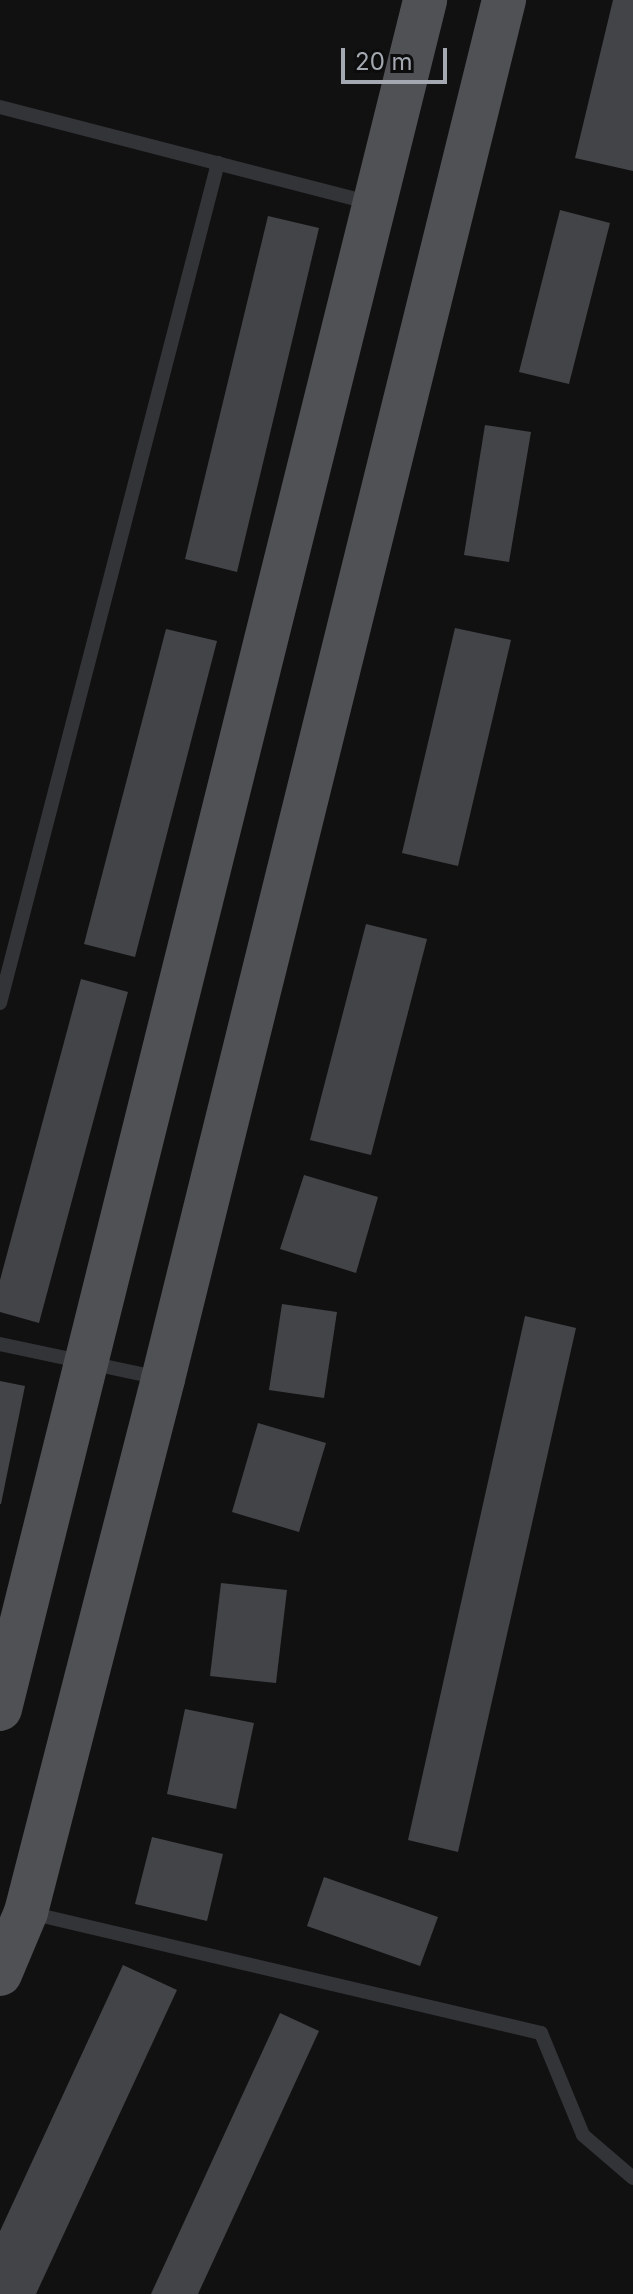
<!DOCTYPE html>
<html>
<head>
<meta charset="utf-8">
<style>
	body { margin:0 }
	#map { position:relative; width:633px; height:2294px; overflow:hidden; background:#111112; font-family:Inter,sans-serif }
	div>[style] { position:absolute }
	.building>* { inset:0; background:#434447 }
	.service>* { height:14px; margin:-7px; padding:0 7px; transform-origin:7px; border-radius:7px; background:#333437 }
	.primary>* { height:44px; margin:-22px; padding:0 22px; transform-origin:22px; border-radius:22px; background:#4f5155 }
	span { translate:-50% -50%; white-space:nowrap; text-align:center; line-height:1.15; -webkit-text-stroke:6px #0c0c0d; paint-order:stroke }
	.scale { position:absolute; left:341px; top:48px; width:106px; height:36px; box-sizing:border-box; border:4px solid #a4a9b1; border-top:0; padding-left:10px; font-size:24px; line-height:28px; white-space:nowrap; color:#a4a9b1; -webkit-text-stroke:6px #0c0c0d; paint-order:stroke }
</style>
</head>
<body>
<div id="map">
	<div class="building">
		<i style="clip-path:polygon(613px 0,633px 0,633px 171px,575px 158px)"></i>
		<i style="clip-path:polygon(560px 210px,610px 223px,569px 384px,519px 372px)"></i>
		<i style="clip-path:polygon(268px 216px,319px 228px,237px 572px,185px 559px)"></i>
		<i style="clip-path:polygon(485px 425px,531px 432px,509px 562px,464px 555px)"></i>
		<i style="clip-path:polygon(455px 628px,511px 640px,458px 866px,402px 853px)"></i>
		<i style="clip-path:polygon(166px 629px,217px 641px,135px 957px,84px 944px)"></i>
		<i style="clip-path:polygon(366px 924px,427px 939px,371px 1155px,310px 1140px)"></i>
		<i style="clip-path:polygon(81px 979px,128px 992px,39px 1323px,0 1312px,0 1280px)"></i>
		<i style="clip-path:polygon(304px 1175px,378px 1197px,356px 1273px,280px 1249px)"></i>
		<i style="clip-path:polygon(282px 1304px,337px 1312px,324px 1398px,269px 1390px)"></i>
		<i style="clip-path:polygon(525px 1316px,576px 1328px,458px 1852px,408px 1840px)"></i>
		<i style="clip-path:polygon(0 1381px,25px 1386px,1px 1504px,0 1504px)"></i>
		<i style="clip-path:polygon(258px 1423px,326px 1443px,299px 1532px,232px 1512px)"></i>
		<i style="clip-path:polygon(221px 1583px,287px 1590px,276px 1683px,210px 1676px)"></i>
		<i style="clip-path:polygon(185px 1709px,254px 1723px,236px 1809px,167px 1794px)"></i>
		<i style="clip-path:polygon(152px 1837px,223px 1854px,207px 1921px,135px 1904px)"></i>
		<i style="clip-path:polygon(324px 1877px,438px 1917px,420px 1966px,307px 1926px)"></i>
		<i style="clip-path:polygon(123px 1965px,177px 1990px,36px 2294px,0 2294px,0 2231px)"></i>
		<i style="clip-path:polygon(280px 2013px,319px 2031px,198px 2294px,151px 2294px)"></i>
	</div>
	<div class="service">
		<i style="left:0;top:107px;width:382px;rotate:14.5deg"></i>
		<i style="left:0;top:1003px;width:868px;rotate:-75.45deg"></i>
		<i style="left:0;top:1344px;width:164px;rotate:12deg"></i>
		<i style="left:30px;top:1913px;width:525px;rotate:13.22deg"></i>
		<i style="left:541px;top:2033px;width:110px;rotate:67.6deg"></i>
		<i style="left:583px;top:2135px;width:66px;rotate:40.7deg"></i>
	</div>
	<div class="primary">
		<i style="left:0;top:1709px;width:1761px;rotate:-76.03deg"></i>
		<i style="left:0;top:1974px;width:67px;rotate:-67.2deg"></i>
		<i style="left:26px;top:1912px;width:550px;rotate:-75.58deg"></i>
		<i style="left:163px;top:1379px;width:1421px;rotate:-76.11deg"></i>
	</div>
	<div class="scale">20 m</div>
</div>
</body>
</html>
